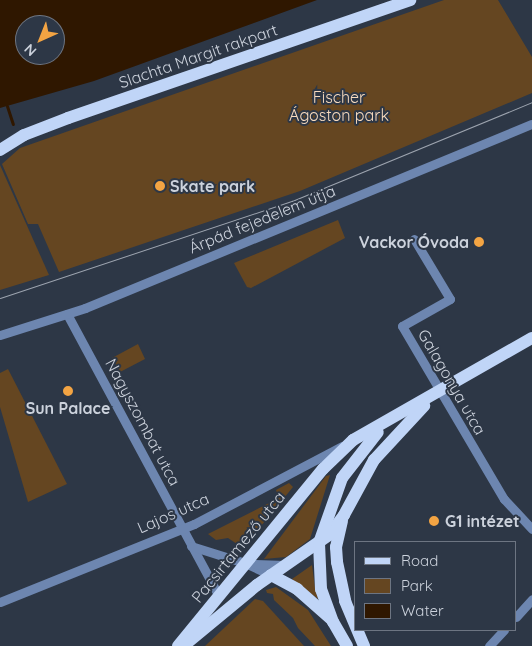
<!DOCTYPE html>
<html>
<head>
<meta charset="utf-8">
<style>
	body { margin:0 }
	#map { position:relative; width:532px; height:646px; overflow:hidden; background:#2d3746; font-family:Quicksand,sans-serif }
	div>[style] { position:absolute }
	.green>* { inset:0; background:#654621 }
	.water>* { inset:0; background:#2f1700 }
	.stream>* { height:3px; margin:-1.5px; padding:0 1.5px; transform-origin:1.5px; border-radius:1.5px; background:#2f1700 }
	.minor>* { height:9px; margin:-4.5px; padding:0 4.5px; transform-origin:4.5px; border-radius:4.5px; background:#6d86b0 }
	.major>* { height:12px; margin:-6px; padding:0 6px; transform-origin:6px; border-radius:6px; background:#c0d5f7 }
	.tram>* { height:1px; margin:-0.5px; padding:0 0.5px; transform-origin:0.5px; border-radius:0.5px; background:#9da4af }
	.dots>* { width:14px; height:14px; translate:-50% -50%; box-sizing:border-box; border:2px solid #2d3746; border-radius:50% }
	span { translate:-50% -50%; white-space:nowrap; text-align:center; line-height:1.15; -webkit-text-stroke:4px #2d3746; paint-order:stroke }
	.street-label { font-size:16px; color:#ccd2dc }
	.park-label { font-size:16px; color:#f9dcbf }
	.poi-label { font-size:16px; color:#ccd2dc; font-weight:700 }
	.left { translate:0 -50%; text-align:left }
	.right { translate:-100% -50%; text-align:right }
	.legend { position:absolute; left:354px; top:541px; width:162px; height:90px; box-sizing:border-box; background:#2d3746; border:1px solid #6d7582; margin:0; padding:6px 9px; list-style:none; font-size:15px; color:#ccd2dc }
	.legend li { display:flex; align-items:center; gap:10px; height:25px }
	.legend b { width:25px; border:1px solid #6d7582 }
	.north { position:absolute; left:15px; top:15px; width:50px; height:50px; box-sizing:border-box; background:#2d3746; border:1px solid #6d7582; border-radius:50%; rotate:224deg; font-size:14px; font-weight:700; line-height:20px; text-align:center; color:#ccd2dc }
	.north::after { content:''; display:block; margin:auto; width:18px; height:22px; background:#f3a443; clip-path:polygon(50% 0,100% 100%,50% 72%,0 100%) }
</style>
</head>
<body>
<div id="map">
	<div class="green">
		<i style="clip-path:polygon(444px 0,498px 0,532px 57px,532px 93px,300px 191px,59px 272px,38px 224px,28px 224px,2px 164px,20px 148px)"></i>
		<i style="clip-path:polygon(0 165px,49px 275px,0 290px)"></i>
		<i style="clip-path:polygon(338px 220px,345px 238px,251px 288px,247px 287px,234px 263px)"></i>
		<i style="clip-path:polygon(138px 344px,145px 359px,120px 372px,112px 358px)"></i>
		<i style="clip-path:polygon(8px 369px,67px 484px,28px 502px,0 407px,0 373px)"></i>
		<i style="clip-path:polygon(330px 475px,310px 539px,286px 557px,264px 559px,326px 476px)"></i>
		<i style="clip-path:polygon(289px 483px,293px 487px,243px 548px,228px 538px,216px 540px,208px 534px,279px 498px,276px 490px)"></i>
		<i style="clip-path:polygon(312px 565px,315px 588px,318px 599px,292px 579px)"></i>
		<i style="clip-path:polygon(276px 587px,308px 610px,331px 646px,315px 646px,298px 628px,293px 618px,274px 600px,273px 594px,267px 593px,266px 590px)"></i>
		<i style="clip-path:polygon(255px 599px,263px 601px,304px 646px,205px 646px)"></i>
	</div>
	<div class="water">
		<i style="clip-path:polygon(evenodd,0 0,317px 0,94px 81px,0 108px,0 0,25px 25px,55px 25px,55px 55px,25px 55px,25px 25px)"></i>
	</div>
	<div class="stream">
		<i style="left:7px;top:106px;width:19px;rotate:72deg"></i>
	</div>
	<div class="minor">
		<i style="left:414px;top:239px;width:70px;rotate:59deg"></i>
		<i style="left:450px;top:299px;width:55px;rotate:150.6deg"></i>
		<i style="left:402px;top:326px;width:201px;rotate:59.5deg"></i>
		<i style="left:504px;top:499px;width:41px;rotate:47deg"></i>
		<i style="left:67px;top:314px;width:320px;rotate:61.7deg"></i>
		<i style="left:0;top:335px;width:89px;rotate:-17.6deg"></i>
		<i style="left:85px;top:308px;width:483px;rotate:-22.4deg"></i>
		<i style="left:191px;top:546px;width:57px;rotate:17.5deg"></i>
		<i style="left:245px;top:563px;width:29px;rotate:25deg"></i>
		<i style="left:255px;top:564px;width:30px;rotate:2deg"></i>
		<i style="left:0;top:602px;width:209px;rotate:-21.9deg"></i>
		<i style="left:194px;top:524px;width:167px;rotate:-27.8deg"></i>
		<i style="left:516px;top:617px;width:24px;rotate:-48deg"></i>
		<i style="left:489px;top:646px;width:22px;rotate:-47deg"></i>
	</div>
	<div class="major">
		<i style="left:0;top:150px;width:28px;rotate:-32deg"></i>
		<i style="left:24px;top:135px;width:47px;rotate:-21.1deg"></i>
		<i style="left:68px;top:118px;width:362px;rotate:-19deg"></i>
		<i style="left:342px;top:521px;width:27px;rotate:103deg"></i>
		<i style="left:336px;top:547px;width:15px;rotate:86deg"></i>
		<i style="left:337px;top:562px;width:40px;rotate:78deg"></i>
		<i style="left:345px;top:601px;width:49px;rotate:67.1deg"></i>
		<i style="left:271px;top:575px;width:30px;rotate:28deg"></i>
		<i style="left:297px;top:589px;width:45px;rotate:41.4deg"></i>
		<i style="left:187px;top:643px;width:91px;rotate:-39.6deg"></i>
		<i style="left:257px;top:585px;width:88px;rotate:-34.8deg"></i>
		<i style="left:329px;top:535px;width:25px;rotate:-53deg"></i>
		<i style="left:344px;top:515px;width:63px;rotate:-61.4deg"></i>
		<i style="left:374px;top:460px;width:74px;rotate:-47.2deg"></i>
		<i style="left:178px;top:646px;width:229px;rotate:-50.7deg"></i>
		<i style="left:323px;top:469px;width:42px;rotate:-44deg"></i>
		<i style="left:353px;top:440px;width:206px;rotate:-29.7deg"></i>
		<i style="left:347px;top:646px;width:28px;rotate:-120deg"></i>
		<i style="left:333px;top:622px;width:35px;rotate:-110deg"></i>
		<i style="left:321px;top:589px;width:46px;rotate:-92.5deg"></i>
		<i style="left:319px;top:543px;width:69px;rotate:-70.5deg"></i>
		<i style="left:342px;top:478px;width:58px;rotate:-52deg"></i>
	</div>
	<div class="tram">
		<i style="left:0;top:298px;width:308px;rotate:-18.4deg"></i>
		<i style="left:292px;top:201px;width:260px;rotate:-22.4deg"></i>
	</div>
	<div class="dots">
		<i style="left:160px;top:186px;background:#f3a443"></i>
		<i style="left:479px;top:242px;background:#f3a443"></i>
		<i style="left:68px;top:391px;background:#f3a443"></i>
		<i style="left:434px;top:521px;background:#f3a443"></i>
	</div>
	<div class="street-label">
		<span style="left:198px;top:56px;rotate:-19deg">Slachta Margit rakpart</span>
		<span style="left:262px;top:219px;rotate:-22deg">Árpád fejedelem útja</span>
		<span style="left:452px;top:382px;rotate:60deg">Galagonya utca</span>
		<span style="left:143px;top:422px;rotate:62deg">Nagyszombat utca</span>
		<span style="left:173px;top:513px;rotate:-24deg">Lajos utca</span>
		<span style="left:238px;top:547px;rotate:-51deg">Pacsirtamező utca</span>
	</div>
	<div class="park-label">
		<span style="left:339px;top:106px">Fischer<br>Ágoston park</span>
	</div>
	<div class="poi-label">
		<span class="left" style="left:170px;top:186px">Skate park</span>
		<span class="right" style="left:469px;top:242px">Vackor Óvoda</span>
		<span style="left:68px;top:408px">Sun Palace</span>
		<span class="left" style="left:445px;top:521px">G1 intézet</span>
	</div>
	<ul class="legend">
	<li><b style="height:6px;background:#c0d5f7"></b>Road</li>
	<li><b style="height:14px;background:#654621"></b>Park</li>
	<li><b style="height:14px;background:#2f1700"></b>Water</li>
	</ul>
	<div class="north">N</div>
</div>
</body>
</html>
